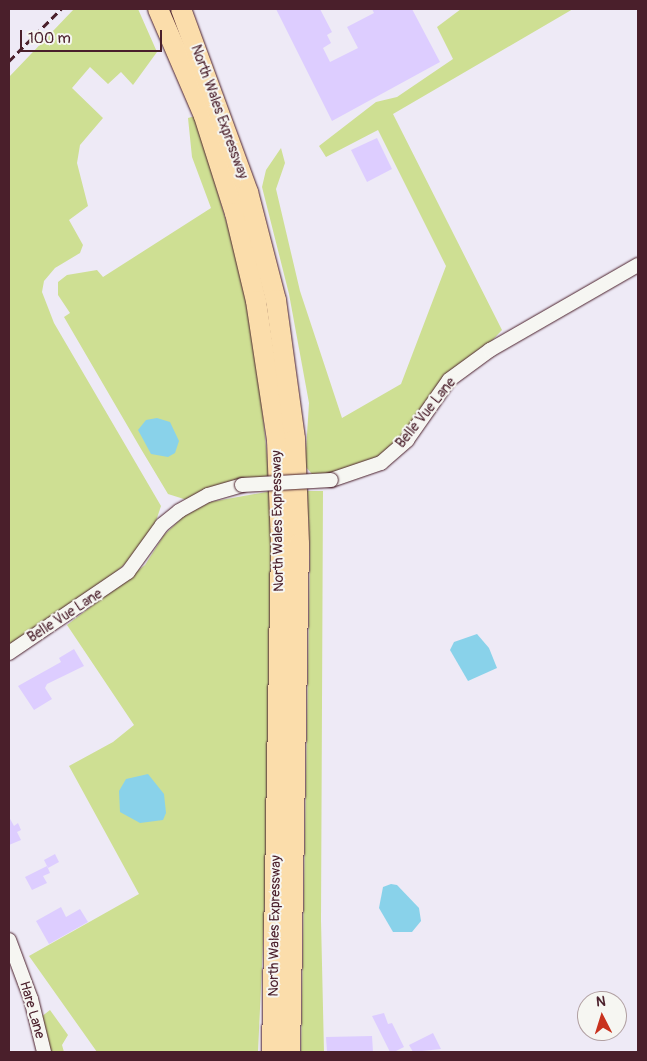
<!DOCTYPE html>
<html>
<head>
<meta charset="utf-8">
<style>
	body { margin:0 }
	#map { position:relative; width:647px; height:1061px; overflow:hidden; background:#eeeaf6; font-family:Pangolin,sans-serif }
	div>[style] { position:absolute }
	.green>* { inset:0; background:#cedf93 }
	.water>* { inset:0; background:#89d2ea }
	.building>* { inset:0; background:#ddcdff }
	.roads { filter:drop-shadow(0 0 1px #4a1f2b) drop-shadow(0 0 1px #4a1f2b) }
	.minor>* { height:14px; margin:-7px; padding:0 7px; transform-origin:7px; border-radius:7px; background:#f6f6f2 }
	.highway>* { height:20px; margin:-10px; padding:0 10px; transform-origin:10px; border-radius:10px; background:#fbddab }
	.rail>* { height:3px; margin-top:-1.5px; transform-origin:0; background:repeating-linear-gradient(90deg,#4a1f2b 0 8px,transparent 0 12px) }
	.bridges { filter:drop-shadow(0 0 1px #4a1f2b) drop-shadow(0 0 1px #4a1f2b) }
	.minor-bridge>* { height:14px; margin:-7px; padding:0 7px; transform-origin:7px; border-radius:7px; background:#f6f6f2 }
	span { translate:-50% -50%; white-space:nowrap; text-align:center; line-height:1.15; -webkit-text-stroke:4px #f6f6f2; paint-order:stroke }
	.street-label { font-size:14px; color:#4a1f2b }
	.frame { position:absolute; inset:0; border:10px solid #4a1f2b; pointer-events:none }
	.north { position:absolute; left:577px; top:991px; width:50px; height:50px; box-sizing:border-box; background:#f6f6f2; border:1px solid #b1a0a2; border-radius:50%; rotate:355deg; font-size:14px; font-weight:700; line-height:20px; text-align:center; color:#4a1f2b }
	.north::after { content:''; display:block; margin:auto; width:18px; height:22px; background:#c8321e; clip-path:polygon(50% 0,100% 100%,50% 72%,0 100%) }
	.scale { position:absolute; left:20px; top:30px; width:142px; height:22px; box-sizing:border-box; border:2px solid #4a1f2b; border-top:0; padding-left:6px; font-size:15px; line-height:18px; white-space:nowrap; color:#4a1f2b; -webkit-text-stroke:4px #f6f6f2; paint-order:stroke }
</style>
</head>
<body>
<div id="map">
	<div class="green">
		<i style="clip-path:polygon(74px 9px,138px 9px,157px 52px,133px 85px,121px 72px,108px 84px,90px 67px,72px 88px,103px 118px,80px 145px,77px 163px,88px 206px,69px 220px,83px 245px,80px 253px,55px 268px,44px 281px,42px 292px,54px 323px,161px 506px,155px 524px,130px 559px,115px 573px,9px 645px,9px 77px)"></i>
		<i style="clip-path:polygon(461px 9px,573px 9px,393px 114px,502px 330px,380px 459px,334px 473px,312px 474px,305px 466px,309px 403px,289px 294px,262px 187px,266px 170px,281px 148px,285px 163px,276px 189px,300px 291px,342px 418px,401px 384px,446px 266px,378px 130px,326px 157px,319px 146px,376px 102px,397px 97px,453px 59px,437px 27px)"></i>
		<i style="clip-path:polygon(195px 116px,240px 268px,259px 377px,269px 476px,239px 480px,187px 500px,168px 494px,141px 449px,64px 317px,70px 313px,58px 295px,58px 282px,67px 275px,97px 270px,103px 277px,211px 208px,192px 157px,188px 118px)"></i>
		<i style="clip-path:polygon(272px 491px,266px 878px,258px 1052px,97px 1052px,29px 956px,139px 894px,69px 766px,113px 742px,134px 725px,67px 625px,145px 565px,164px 535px,184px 516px,210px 502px)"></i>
		<i style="clip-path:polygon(307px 491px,323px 491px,321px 920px,324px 1052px,301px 1052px,310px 557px)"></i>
		<i style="clip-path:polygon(50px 1010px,68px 1035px,62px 1045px,64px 1052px,50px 1052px,41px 1017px)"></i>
	</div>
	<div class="water">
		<i style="clip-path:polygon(157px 418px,170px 422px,179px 441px,175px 453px,168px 457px,151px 454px,138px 430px,146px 420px)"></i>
		<i style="clip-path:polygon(477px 634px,489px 648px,497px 668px,468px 681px,450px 650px,454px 642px)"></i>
		<i style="clip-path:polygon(148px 774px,164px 794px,166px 813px,163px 820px,140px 823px,120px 812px,119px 791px,126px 779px)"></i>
		<i style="clip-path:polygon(391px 884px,397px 885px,419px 908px,421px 921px,412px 932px,393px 932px,379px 908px,383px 887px)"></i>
	</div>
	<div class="building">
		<i style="clip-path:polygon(276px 9px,320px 9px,332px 32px,327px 35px,331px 43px,323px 48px,330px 62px,358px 48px,347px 27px,374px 13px,372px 9px,412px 9px,440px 62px,332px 121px)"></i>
		<i style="clip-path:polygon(377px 138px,392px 169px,367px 182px,351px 150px)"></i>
		<i style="clip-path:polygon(74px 649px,84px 666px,47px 684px,45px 688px,52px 699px,34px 710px,18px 686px,61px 662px,59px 658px)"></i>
		<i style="clip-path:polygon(9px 817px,14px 826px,18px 823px,21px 830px,17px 832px,21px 840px,9px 845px)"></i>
		<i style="clip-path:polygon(55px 854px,59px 862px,48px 868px,44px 860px)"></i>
		<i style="clip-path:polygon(47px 866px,50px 873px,43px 876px,47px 883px,32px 890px,25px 877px)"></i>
		<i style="clip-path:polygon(61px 907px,66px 917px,80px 909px,88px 922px,49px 944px,36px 921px)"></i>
		<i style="clip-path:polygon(384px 1013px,388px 1024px,392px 1023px,404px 1047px,394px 1052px,390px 1052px,372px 1016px)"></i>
		<i style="clip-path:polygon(433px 1033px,441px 1049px,413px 1052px,409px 1045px)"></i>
		<i style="clip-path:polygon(372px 1036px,373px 1052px,327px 1052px,326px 1037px)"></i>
	</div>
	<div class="roads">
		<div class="minor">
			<i style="left:331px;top:480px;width:53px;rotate:-18.8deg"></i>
			<i style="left:381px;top:463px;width:35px;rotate:-41deg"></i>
			<i style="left:407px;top:440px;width:73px;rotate:-55deg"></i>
			<i style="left:449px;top:380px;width:51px;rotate:-36.2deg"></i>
			<i style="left:490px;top:350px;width:171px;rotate:-29.9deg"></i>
			<i style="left:9px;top:653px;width:144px;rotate:-34.2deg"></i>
			<i style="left:128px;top:572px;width:58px;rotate:-54.1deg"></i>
			<i style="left:162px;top:525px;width:22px;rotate:-39deg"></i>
			<i style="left:179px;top:511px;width:33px;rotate:-29deg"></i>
			<i style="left:208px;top:495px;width:35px;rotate:-16deg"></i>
			<i style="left:9px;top:940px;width:63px;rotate:69.6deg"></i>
			<i style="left:31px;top:999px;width:55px;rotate:76.2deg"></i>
		</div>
		<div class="highway">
			<i style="left:158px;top:9px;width:116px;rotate:66.7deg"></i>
			<i style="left:204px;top:116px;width:102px;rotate:72.3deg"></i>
			<i style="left:235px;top:213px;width:90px;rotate:76.6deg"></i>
			<i style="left:256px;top:301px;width:141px;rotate:81.4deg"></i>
			<i style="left:277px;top:440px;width:104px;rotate:87.8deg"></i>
			<i style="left:281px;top:544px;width:508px;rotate:91.01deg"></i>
			<i style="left:181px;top:9px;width:195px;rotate:69.9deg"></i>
			<i style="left:248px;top:192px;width:112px;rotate:75.5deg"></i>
			<i style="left:276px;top:300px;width:140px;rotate:82.2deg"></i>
			<i style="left:295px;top:439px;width:105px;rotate:87.8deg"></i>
			<i style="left:299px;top:544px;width:508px;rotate:91.01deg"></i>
		</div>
	</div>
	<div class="rail">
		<i style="left:9px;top:61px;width:74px;rotate:-45deg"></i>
	</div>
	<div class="bridges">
		<div class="minor-bridge">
			<i style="left:242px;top:485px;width:89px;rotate:-3.2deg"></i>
		</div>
	</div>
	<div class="street-label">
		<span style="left:219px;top:112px;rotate:70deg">North Wales Expressway</span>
		<span style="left:426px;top:413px;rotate:-51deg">Belle Vue Lane</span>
		<span style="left:278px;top:521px;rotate:-91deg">North Wales Expressway</span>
		<span style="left:65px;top:616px;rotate:-33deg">Belle Vue Lane</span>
		<span style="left:275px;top:926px;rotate:-89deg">North Wales Expressway</span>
		<span style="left:32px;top:1010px;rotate:74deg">Hare Lane</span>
	</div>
	<div class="frame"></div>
	<div class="north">N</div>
	<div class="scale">100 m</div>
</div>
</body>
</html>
